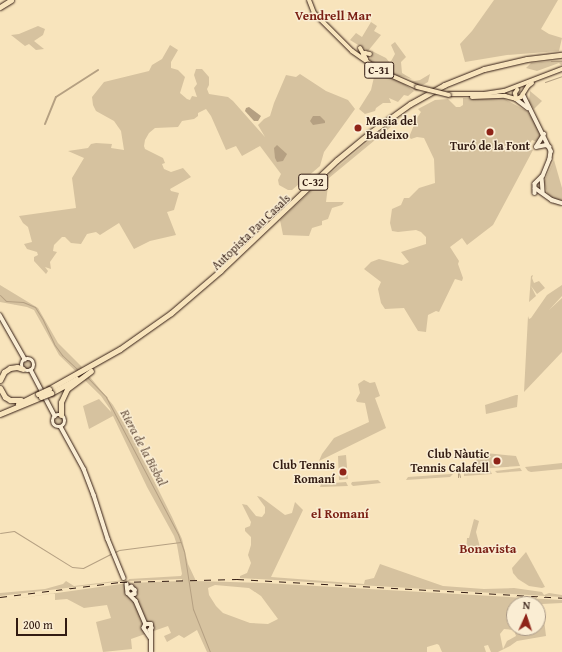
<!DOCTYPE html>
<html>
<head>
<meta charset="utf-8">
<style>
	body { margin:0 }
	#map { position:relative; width:562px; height:652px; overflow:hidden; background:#f8e4bc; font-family:"Gentium Book Plus",serif }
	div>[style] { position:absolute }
	.green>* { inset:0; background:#d6c29f }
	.round { border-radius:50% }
	.water>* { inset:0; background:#b5a082 }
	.stream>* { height:1px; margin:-0.5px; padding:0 0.5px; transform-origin:0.5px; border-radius:0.5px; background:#b5a082 }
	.canal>* { height:2px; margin:-1px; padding:0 1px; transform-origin:1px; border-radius:1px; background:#b5a082 }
	.roads { filter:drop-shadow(0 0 1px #321b12) drop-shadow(0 0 1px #321b12) }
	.secondary>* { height:3.5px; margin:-1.75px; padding:0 1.75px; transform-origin:1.75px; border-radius:1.75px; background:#faedd3 }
	.secondary>.ring { margin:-1.75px; padding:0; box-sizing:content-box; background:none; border:3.5px solid #faedd3; border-radius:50% }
	.primary>* { height:4px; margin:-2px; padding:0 2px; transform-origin:2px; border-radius:2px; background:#f8e4bc }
	.highway>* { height:5px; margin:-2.5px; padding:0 2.5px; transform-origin:2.5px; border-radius:2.5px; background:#f8e4bc }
	.rail>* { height:1px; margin-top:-0.5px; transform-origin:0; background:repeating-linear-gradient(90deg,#321b12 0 7px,transparent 0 14px) }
	.bridges { filter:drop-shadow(0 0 1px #321b12) drop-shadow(0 0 1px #321b12) }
	.primary-bridge>* { height:4px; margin:-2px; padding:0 2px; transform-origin:2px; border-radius:2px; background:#f8e4bc }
	.highway-bridge>* { height:5px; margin:-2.5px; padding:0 2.5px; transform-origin:2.5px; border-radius:2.5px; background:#f8e4bc }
	.dots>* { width:11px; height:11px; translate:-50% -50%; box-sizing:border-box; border:2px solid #faedd3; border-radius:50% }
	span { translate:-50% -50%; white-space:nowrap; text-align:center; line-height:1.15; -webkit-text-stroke:3px #faedd3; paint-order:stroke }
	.shield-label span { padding:1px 3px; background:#faedd3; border:1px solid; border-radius:3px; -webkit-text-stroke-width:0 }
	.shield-label { font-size:11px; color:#321b12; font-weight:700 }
	.poi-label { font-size:12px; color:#321b12; font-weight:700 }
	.left { translate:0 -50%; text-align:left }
	.right { translate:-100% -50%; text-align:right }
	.street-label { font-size:12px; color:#321b12 }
	.neighbourhood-label { font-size:13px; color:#7a1f14; font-weight:700 }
	.water-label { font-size:13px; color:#66503f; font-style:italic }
	.north { position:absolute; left:506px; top:596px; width:40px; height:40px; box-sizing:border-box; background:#faedd3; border:1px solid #aa9986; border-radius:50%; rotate:3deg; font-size:11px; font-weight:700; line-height:16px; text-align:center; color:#321b12 }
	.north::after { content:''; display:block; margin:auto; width:14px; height:18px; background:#8f2418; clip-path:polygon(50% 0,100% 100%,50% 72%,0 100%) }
	.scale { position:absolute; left:16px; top:618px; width:51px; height:18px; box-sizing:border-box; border:2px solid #321b12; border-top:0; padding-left:5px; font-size:12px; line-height:14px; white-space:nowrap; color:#321b12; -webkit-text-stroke:3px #faedd3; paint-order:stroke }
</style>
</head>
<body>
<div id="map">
	<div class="green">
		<i style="clip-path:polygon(494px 0,558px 0,541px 29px,549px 34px,562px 38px,559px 51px,507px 55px,465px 62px,460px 44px,472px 31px)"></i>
		<i style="clip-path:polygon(371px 22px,377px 26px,374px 31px,381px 35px,368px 51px,350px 40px,356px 33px,362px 37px)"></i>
		<i style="clip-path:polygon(38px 26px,45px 29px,43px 35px,34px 41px,44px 49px,36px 50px,29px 44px,25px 46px,11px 35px,19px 34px)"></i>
		<i style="clip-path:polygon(395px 42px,406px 57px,401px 62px,402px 73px,412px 79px,401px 76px,398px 77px,370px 60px,372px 51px,386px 58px,390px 63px,395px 54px,391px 45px)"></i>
		<i style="clip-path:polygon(170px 45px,178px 50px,171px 62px,171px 68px,178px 70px,185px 77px,180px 93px,187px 99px,190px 100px,192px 96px,197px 97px,194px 88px,197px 84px,194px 75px,196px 69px,202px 69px,209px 77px,209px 85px,207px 89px,209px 94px,228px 97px,233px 101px,265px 137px,258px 125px,264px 119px,270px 116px,274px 103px,286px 75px,296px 77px,300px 74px,326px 91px,348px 100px,355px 109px,324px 152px,320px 166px,292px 190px,288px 190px,279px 185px,278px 180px,281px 174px,260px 146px,242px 156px,236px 146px,226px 150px,211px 116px,206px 109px,198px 113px,198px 116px,194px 119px,182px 121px,178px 127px,155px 128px,149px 133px,145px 140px,144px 146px,145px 149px,163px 158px,165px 163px,162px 164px,164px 169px,171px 172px,183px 168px,191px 177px,170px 189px,171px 191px,179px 193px,174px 210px,167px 212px,176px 235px,150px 241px,134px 249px,119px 223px,100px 235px,96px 232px,87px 234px,81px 244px,71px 243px,65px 237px,62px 237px,54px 245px,53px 251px,57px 252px,50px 262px,51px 269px,45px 267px,48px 271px,46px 274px,34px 261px,34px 257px,38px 255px,37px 252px,27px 249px,24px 244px,32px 242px,28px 227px,23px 223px,19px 216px,76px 208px,72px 178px,84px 158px,68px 151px,88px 148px,91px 144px,96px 143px,112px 144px,111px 148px,124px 150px,121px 131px,114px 121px,96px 111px,93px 105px,92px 97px,104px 82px,149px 71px,152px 65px,162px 59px)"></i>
		<i style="clip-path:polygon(562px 60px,562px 66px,559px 63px,537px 71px,526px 68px,531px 63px)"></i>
		<i style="clip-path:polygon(376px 70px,404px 84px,414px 91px,408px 96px,404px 95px,398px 102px,389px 98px,391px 103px,383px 103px,376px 108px,375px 111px,365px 114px,359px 109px,371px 90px,374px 77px,373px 73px)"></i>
		<i style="clip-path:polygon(430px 74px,428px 82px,421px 86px,409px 82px,420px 80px)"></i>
		<i style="clip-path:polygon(530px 91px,542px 101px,534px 109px,529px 102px)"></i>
		<i style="clip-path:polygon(463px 98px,503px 98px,528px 112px,540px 131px,540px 136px,537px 142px,532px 140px,528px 146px,533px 150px,493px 225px,467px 245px,462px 238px,450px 247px,459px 261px,458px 264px,463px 278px,462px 281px,455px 279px,439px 312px,436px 311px,428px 315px,426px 332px,418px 331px,404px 308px,385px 309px,381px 303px,378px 289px,381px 282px,364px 269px,371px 262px,379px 259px,403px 265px,409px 262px,401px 252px,426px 244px,426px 237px,421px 232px,416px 230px,398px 232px,392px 231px,390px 223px,392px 209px,401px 205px,404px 198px,409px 198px,419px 188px,435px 183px,434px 159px,424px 138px,417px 137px,411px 139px,409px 137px,417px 118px,421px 112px,418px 109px,435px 100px,448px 99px,456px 107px,460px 107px,463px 105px)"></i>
		<i style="clip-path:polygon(390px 123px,392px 126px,329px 178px,326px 202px,344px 202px,342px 205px,332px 208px,328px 219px,322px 221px,322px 225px,312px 228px,309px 236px,283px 235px,280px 220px,327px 176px)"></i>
		<i style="clip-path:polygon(554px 160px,562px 188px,562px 202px,557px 201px,548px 196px,544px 182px)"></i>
		<i style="clip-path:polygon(533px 275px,532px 278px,534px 283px,539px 281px,545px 288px,537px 294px,531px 286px,536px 296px,529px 302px,531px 276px)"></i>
		<i style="clip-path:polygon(evenodd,0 285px,38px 308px,58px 343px,81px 366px,113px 405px,132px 437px,172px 517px,182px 539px,188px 564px,196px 581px,264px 583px,562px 600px,562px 603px,542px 604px,546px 636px,517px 641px,510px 646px,498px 652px,491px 652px,488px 645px,484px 646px,486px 652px,442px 652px,439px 645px,437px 644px,427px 647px,427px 652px,207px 652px,197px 630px,184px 638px,179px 635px,167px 642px,164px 636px,171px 633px,168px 626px,131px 639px,132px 649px,103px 652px,96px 622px,111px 618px,107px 605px,84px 608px,67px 599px,55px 600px,55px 593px,0 601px,128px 583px,182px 581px,182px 579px,128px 581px,129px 579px,181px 576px,182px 574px,177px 545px,174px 536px,147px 487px,113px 416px,89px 429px,83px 406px,99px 399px,111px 412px,110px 409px,101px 396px,59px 355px,34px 310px,27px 307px,0 302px,0 285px,215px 585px,249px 588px,261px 596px,278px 619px,268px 624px,250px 623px,223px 613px,216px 606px,209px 595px,208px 588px,215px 585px,0 285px,514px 604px,538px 604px,538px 628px,514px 628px,514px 604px,0 285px,504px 629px,514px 630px,516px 636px,507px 641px,503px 649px,500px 634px,504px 629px)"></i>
		<i style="clip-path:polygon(562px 285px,562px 296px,549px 310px,562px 298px,562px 352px,524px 392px,528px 316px,529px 319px,531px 318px,547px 295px)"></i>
		<i class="round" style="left:23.5px;top:360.5px;width:9px;height:9px"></i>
		<i style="clip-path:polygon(364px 380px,370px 383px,375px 382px,380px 396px,375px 398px,386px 428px,319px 461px,322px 454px,334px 438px,369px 422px,365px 403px,357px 402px,356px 400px,360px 393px,358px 384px)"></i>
		<i style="clip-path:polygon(516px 395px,518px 395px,517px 407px,486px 414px,485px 405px)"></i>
		<i class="round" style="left:54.5px;top:416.5px;width:9px;height:9px"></i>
		<i style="clip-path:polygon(476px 452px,516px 456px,520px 466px,477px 469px)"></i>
		<i style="clip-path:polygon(346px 455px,348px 479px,339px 480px,338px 456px)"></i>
		<i style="clip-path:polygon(562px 463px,562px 469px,531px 472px,528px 471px,525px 467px)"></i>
		<i style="clip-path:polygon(520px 468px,522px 471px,497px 473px,495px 471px)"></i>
		<i style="clip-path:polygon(490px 470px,492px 474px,464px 476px,464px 472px)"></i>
		<i style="clip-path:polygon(451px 474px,453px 474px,450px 477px,406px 480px,408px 477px)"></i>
		<i style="clip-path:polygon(378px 480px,381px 483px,353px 486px,351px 484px,352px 482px)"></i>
		<i style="clip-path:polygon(346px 482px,348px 486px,320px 487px,321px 484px)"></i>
		<i style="clip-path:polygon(257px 496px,261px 497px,285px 515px,292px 513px,295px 502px,303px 510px,271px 577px,364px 584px,365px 580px,374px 578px,380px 564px,443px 586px,484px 589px,514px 588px,542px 592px,544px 595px,549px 593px,562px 595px,562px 597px,240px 578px,240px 576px,247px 573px,251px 563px,248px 555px,251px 545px,251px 537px,245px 531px,245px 528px,250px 526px,251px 522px,242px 504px,247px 505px,256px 516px,262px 517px,265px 513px,265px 507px)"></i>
		<i style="clip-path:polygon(474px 519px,479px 521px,476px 532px,480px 547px,475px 554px,466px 554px,467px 538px,469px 538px)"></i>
		<i style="clip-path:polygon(526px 552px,545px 587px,542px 588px,529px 586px,518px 579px,513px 573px,512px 568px)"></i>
		<i style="clip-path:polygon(124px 580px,124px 581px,0 596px,0 593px,45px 589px,63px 584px,66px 581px,74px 586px)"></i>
	</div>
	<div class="water">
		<i style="clip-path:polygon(249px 107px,261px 116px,258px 121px,254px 121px,245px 111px,246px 108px)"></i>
		<i style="clip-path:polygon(313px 116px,320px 116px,325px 121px,325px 123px,313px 125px,310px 121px)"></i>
		<i style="clip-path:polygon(277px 145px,287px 154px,283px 161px,277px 162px,275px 158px,274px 148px)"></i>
	</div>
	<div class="stream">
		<i style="left:551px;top:61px;width:11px"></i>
		<i style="left:545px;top:82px;width:18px;rotate:-19deg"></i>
		<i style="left:0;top:295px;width:8px;rotate:45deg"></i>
		<i style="left:6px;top:301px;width:17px;rotate:3deg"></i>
		<i style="left:23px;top:302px;width:13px;rotate:23deg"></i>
		<i style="left:35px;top:307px;width:15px;rotate:58deg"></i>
		<i style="left:43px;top:320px;width:26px;rotate:65deg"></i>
		<i style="left:54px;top:344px;width:14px;rotate:54deg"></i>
		<i style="left:62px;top:355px;width:22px;rotate:43deg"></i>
		<i style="left:87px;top:377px;width:28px;rotate:46deg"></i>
		<i style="left:106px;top:397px;width:155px;rotate:62.3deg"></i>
		<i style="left:178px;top:534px;width:18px;rotate:71deg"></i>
		<i style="left:184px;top:551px;width:59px;rotate:81.2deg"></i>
		<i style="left:193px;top:609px;width:46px;rotate:68.4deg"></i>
		<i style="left:458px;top:473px;width:4px;rotate:90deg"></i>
		<i style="left:459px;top:473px;width:4px;rotate:76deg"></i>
		<i style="left:0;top:533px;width:14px;rotate:-8deg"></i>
		<i style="left:14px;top:531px;width:68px;rotate:31.8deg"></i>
		<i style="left:72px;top:567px;width:11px;rotate:5deg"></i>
		<i style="left:83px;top:568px;width:33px;rotate:-27deg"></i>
		<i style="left:115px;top:552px;width:4px;rotate:-27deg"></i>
		<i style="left:119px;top:550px;width:62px;rotate:-7.5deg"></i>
	</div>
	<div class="canal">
		<i style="left:45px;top:124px;width:29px;rotate:-68deg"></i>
		<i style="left:56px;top:97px;width:50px;rotate:-32.7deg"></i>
	</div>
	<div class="roads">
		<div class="secondary">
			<i style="left:523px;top:94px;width:64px;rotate:63.8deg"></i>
			<i style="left:551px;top:151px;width:8px;rotate:97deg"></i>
			<i style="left:550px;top:159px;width:18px;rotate:112deg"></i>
			<i style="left:543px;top:176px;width:11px;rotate:135deg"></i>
			<i style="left:535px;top:184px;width:9px;rotate:90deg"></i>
			<i style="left:516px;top:99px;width:15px;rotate:37deg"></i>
			<i style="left:536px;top:147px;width:15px;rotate:-58deg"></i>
			<i style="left:536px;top:147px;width:10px;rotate:-11deg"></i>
			<i style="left:546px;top:145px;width:4px;rotate:27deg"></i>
			<i style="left:542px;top:177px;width:15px;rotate:86deg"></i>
			<i style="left:535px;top:188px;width:21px;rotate:35deg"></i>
			<i style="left:552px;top:200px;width:10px;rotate:17deg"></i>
			<i style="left:0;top:315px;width:51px;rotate:60.4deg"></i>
			<i class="ring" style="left:22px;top:359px;width:8.5px;height:8.5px"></i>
			<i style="left:31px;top:370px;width:52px;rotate:62.4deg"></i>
			<i class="ring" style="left:53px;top:415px;width:8.5px;height:8.5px"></i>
			<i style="left:61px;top:427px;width:48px;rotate:61.3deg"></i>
			<i style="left:84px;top:469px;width:28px;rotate:69deg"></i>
			<i style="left:94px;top:495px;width:46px;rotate:72.3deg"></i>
			<i style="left:108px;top:539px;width:42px;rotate:67.7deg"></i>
			<i style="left:127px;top:584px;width:9px;rotate:84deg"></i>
			<i style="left:128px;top:593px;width:11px;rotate:45deg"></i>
			<i style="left:136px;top:601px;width:25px;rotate:67deg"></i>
			<i style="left:146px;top:624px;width:4px;rotate:117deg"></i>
			<i style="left:144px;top:628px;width:11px;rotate:56deg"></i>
			<i style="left:128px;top:589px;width:4px;rotate:-34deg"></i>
			<i style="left:131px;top:587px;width:5px;rotate:37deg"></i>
			<i style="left:135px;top:590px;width:4px;rotate:90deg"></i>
			<i style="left:135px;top:594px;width:4px;rotate:166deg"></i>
			<i style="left:146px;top:624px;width:5px"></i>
			<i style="left:151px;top:624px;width:4px;rotate:76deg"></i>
			<i style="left:152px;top:628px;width:3px;rotate:135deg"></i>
			<i style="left:151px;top:652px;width:23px;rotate:-90deg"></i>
		</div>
		<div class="primary">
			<i style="left:309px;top:0;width:14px;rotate:69deg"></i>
			<i style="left:314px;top:13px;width:54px;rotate:45deg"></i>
			<i style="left:352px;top:51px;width:35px;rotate:35deg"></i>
			<i style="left:381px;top:71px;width:39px;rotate:24deg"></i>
			<i style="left:360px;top:48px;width:13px;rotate:61deg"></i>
			<i style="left:363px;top:55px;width:3px;rotate:-45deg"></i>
			<i style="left:365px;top:53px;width:5px;rotate:11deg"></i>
			<i style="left:449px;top:94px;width:35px"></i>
			<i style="left:484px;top:94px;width:20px;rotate:-9deg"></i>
			<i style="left:504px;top:91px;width:62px;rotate:-20.8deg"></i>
			<i style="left:472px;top:97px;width:33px;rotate:-2deg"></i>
			<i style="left:505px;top:96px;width:11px;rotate:15deg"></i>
			<i style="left:516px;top:99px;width:5px;rotate:-22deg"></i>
			<i style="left:521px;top:97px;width:13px;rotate:-58deg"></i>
			<i style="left:528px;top:86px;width:5px;rotate:-37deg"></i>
			<i style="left:516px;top:99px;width:6px;rotate:-99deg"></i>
			<i style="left:515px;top:93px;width:4px;rotate:-56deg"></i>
		</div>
		<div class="highway">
			<i style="left:0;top:7px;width:13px;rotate:-32deg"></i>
			<i style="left:0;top:380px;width:9px;rotate:-63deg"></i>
			<i style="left:4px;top:372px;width:7px;rotate:-34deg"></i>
			<i style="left:10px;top:368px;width:7px;rotate:-8deg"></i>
			<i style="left:17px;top:367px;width:6px;rotate:18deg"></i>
			<i style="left:0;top:388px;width:10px;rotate:61deg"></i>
			<i style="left:5px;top:397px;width:6px;rotate:31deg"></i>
			<i style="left:10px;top:400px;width:11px"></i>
			<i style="left:49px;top:389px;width:81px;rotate:-29.4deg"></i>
			<i style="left:120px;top:349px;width:62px;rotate:-35.2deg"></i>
			<i style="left:171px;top:313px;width:65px;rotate:-40.6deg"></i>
			<i style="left:220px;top:271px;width:161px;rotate:-43.5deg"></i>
			<i style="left:337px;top:160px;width:44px;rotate:-39.5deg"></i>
			<i style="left:371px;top:132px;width:48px;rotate:-35.7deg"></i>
			<i style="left:410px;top:104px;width:39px;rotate:-29deg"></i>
			<i style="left:444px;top:85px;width:43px;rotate:-21.8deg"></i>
			<i style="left:484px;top:69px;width:44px;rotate:-13.1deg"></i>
			<i style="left:527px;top:59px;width:35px;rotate:-7deg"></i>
			<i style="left:51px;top:393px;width:29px;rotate:-29deg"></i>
			<i style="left:18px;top:404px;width:22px;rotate:-27deg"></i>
			<i style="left:0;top:414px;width:44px;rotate:-22.5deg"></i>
			<i style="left:61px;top:415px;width:13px;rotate:-90deg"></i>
			<i style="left:61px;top:402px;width:14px;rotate:-65deg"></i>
			<i style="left:67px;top:389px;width:30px;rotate:-37deg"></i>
		</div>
	</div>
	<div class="rail">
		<i style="left:0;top:597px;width:121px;rotate:-7.1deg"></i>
		<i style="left:120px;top:582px;width:117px;rotate:-1.5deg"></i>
		<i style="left:237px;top:579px;width:326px;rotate:3.3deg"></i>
	</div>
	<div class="bridges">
		<div class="primary-bridge">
			<i style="left:417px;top:87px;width:33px;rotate:14deg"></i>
		</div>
		<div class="highway-bridge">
			<i style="left:38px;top:394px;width:12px;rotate:-24deg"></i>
			<i style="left:41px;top:397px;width:11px;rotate:-22deg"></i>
		</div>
	</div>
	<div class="dots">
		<i style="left:358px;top:128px;background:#8f2418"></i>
		<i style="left:490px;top:132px;background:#8f2418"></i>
		<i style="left:497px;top:461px;background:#8f2418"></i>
		<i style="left:343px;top:472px;background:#8f2418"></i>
	</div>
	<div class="shield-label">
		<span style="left:379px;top:70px">C-31</span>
		<span style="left:313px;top:182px">C-32</span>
	</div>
	<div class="poi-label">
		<span class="left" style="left:366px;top:128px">Masia del<br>Badeixo</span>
		<span style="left:490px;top:146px">Turó de la Font</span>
		<span class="right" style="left:489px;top:461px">Club Nàutic<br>Tennis Calafell</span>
		<span class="right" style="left:335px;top:472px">Club Tennis<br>Romaní</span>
	</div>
	<div class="street-label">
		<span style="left:251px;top:232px;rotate:-44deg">Autopista Pau Casals</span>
	</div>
	<div class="neighbourhood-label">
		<span style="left:333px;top:16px">Vendrell Mar</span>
		<span style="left:340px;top:514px">el Romaní</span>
		<span style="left:488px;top:549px">Bonavista</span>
	</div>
	<div class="water-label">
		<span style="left:143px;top:448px;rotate:62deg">Riera de la Bisbal</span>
	</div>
	<div class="north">N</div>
	<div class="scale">200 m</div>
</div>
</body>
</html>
